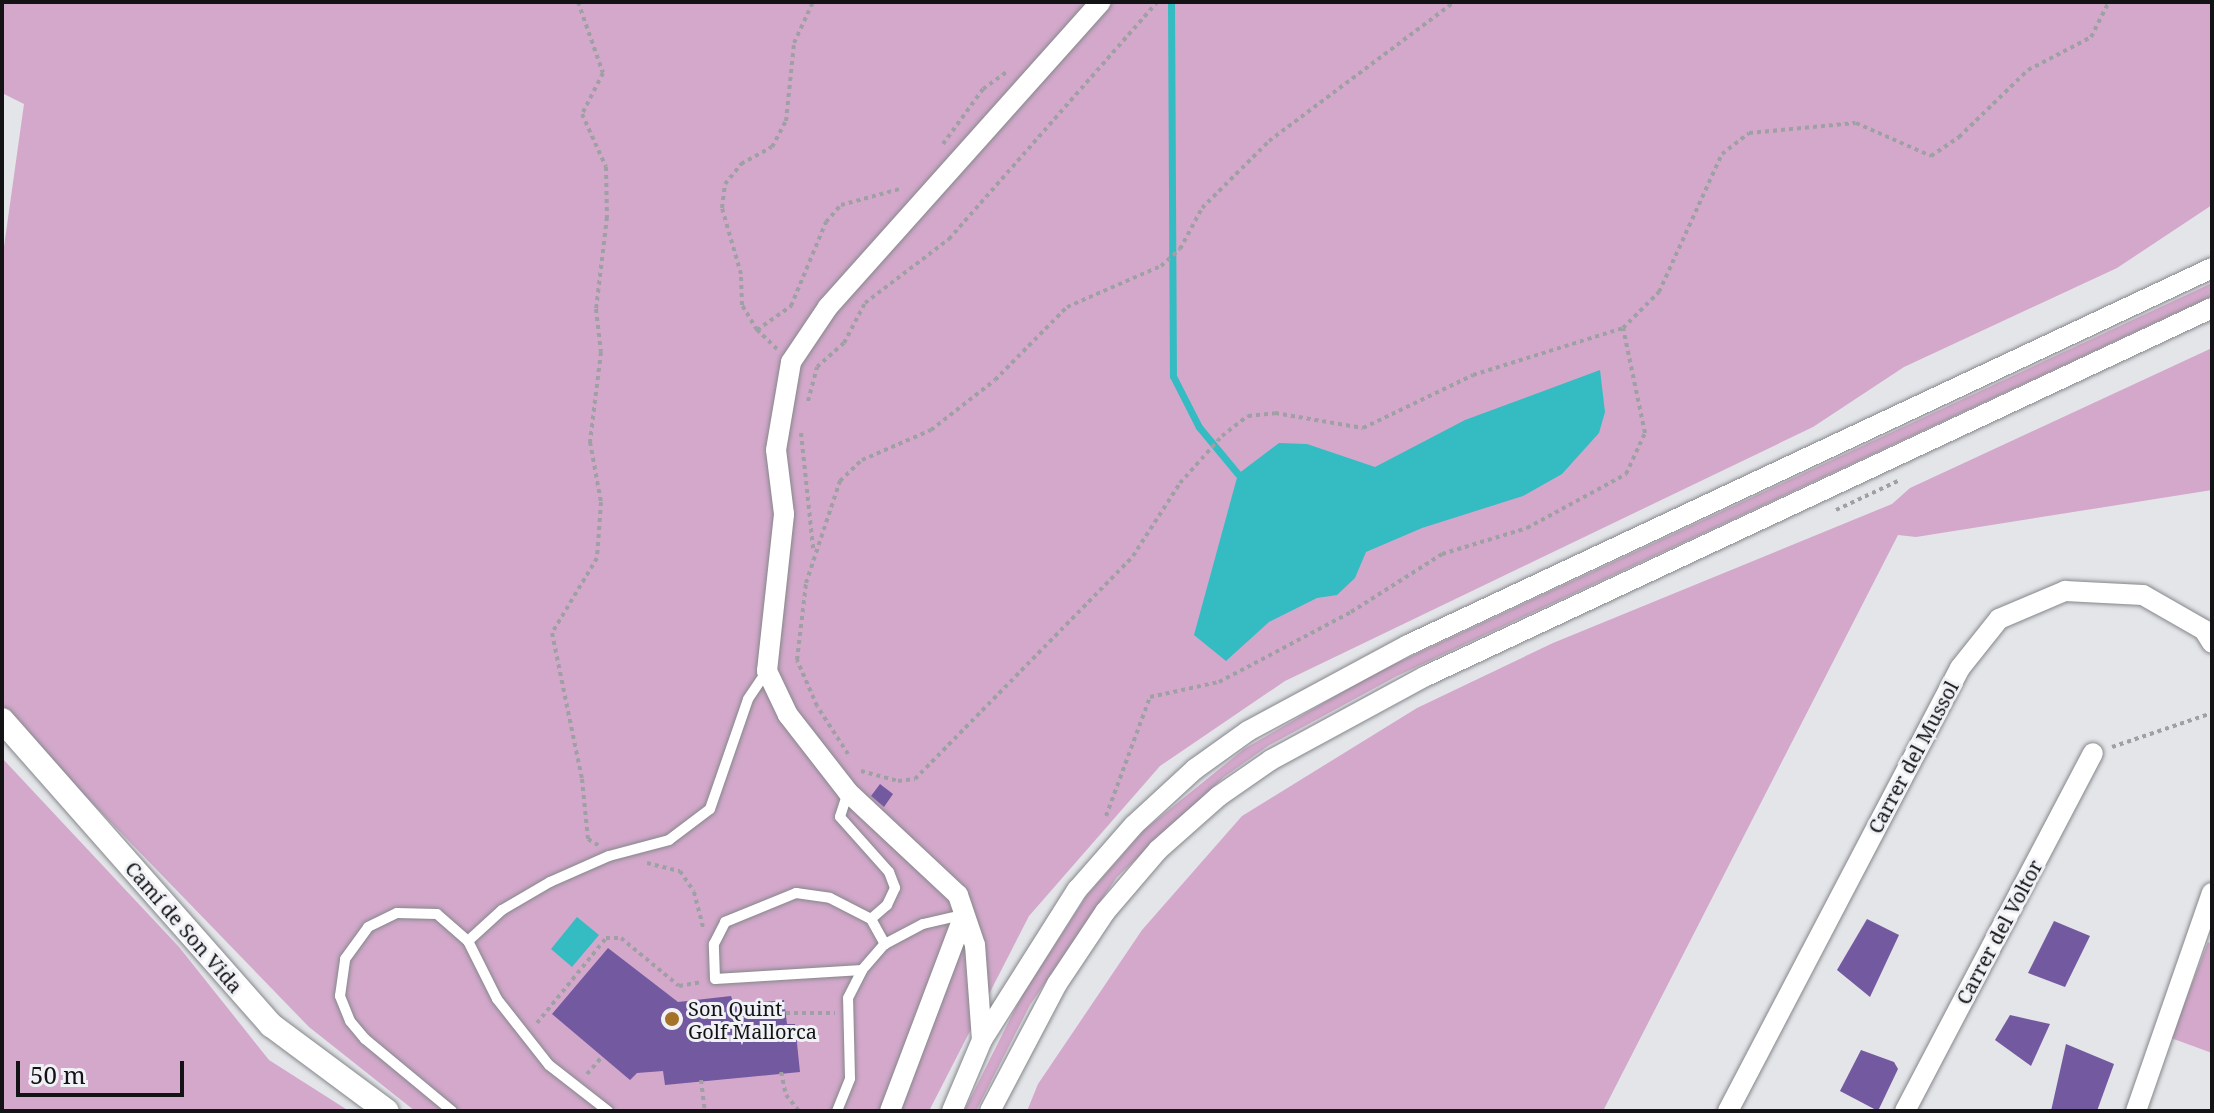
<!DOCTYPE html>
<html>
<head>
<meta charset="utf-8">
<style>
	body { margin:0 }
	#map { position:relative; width:2214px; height:1113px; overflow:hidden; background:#e3e5e9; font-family:"Noto Serif",serif }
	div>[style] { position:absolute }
	.green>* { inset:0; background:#d3a8cb }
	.water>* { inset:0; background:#34bcc2 }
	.stream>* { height:7px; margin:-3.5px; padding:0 3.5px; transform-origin:3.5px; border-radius:3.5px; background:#34bcc2 }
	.building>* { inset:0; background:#7359a0 }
	.path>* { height:4px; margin-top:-2px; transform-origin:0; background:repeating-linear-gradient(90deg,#9fa0a4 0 4px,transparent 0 8px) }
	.roads { filter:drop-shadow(0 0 2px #85878a) drop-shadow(0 0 2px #85878a) }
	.service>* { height:10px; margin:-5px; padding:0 5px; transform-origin:5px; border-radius:5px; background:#fff }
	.minor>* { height:20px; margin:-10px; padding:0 10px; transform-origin:10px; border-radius:10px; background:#fff }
	.tertiary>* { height:24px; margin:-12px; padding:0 12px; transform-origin:12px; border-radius:12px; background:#fff }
	.dots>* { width:22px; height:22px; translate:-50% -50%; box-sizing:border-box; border:4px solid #f0f2f6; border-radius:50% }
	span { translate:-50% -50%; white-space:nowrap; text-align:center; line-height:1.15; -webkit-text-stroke:6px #f0f2f6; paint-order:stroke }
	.street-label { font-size:20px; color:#131315 }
	.poi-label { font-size:20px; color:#131315 }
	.left { translate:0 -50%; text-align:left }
	.frame { position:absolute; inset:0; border:4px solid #131315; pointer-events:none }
	.scale { position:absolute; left:16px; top:1061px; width:168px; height:36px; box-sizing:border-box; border:4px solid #131315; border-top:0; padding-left:10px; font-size:24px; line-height:28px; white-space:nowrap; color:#131315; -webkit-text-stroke:6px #f0f2f6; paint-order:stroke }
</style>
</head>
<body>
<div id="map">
	<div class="green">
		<i style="clip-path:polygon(2px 2px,2212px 2px,2212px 205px,2117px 268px,1904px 367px,1813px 427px,1285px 681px,1160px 766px,1029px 916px,929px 1111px,415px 1111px,309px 1027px,2px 710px,2px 261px,24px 104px,2px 93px)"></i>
		<i style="clip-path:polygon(2212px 283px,2212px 296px,1397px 676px,1268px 746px,1224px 777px,1117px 877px,1030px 1005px,976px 1111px,964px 1111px,1021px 997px,1087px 895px,1144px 830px,1244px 749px,1375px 673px)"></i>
		<i style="clip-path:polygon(2212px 348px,2212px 490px,1916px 537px,1898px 535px,1603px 1111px,1027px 1111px,1038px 1084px,1142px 930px,1242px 816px,1417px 708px,1553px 643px,1892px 504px,1910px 488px)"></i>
		<i style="clip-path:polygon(2px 758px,179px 947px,269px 1060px,349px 1111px,2px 1111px)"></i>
		<i style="clip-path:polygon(2208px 942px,2212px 944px,2212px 1053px,2171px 1038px)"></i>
	</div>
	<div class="water">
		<i style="clip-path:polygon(1600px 370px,1605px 412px,1599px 433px,1562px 474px,1523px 496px,1422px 528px,1366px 552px,1355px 578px,1337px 595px,1317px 598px,1269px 622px,1226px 661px,1194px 635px,1238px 474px,1279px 443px,1307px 444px,1375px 467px,1465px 420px)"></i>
		<i style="clip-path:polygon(577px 917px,599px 935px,572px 967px,551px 949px)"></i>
	</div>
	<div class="stream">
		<i style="left:1171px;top:2px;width:374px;rotate:89.7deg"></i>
		<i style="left:1173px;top:376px;width:57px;rotate:63deg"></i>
		<i style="left:1199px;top:427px;width:61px;rotate:50.3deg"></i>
	</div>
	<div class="building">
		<i style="clip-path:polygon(880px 784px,893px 794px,884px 807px,871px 796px)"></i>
		<i style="clip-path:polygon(1867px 919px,1899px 935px,1870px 997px,1837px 970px)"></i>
		<i style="clip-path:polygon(2054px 921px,2090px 936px,2065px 987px,2028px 973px)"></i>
		<i style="clip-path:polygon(608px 948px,678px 1002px,731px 996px,734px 1005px,784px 1000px,787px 1024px,795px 1024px,800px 1072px,665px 1085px,663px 1071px,637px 1073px,630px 1080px,552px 1014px)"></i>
		<i style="clip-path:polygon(2010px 1015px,2050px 1024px,2031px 1066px,1995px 1040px)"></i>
		<i style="clip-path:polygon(2066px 1044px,2114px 1064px,2097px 1111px,2051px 1111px)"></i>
		<i style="clip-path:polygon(1861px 1050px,1894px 1062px,1898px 1069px,1878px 1111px,1840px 1091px)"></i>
	</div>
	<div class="path">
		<i style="left:578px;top:2px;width:75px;rotate:70.6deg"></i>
		<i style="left:603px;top:73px;width:46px;rotate:117.1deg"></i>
		<i style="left:582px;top:114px;width:58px;rotate:65.6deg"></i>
		<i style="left:606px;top:167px;width:50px;rotate:88.9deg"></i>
		<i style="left:607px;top:217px;width:93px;rotate:96.8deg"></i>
		<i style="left:596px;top:309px;width:43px;rotate:83.4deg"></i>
		<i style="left:601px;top:352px;width:91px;rotate:97deg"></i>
		<i style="left:590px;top:442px;width:61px;rotate:79.6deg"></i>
		<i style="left:601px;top:502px;width:56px;rotate:94.1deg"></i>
		<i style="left:597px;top:558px;width:87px;rotate:121deg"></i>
		<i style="left:552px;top:633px;width:149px;rotate:78.4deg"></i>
		<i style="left:582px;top:779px;width:60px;rotate:84.3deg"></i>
		<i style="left:588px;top:839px;width:12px;rotate:31deg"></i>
		<i style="left:943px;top:144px;width:68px;rotate:-54deg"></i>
		<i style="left:983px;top:89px;width:31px;rotate:-36deg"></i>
		<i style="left:757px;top:330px;width:42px;rotate:-35.2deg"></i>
		<i style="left:791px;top:306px;width:91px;rotate:-67.4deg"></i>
		<i style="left:826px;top:222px;width:23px;rotate:-49deg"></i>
		<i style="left:841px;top:205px;width:64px;rotate:-15.3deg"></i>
		<i style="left:777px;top:349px;width:28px;rotate:-136deg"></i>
		<i style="left:757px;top:330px;width:29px;rotate:-121deg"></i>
		<i style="left:742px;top:305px;width:31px;rotate:-92deg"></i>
		<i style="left:741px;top:274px;width:69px;rotate:-106.1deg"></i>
		<i style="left:722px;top:208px;width:24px;rotate:-83deg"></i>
		<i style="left:725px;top:184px;width:26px;rotate:-51deg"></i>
		<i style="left:741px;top:164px;width:35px;rotate:-29deg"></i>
		<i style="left:772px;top:147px;width:30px;rotate:-62deg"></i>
		<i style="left:786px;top:121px;width:78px;rotate:-84.1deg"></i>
		<i style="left:794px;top:43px;width:45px;rotate:-65.1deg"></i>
		<i style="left:808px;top:401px;width:35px;rotate:-75deg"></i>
		<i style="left:817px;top:367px;width:36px;rotate:-42deg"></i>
		<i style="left:844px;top:343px;width:45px;rotate:-62.3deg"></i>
		<i style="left:865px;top:303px;width:106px;rotate:-37.3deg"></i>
		<i style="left:949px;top:239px;width:315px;rotate:-48.7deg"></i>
		<i style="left:801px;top:433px;width:116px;rotate:84deg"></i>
		<i style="left:1836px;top:510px;width:71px;rotate:-25.1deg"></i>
		<i style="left:2112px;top:747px;width:106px;rotate:-18.8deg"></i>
		<i style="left:848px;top:754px;width:57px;rotate:-122.9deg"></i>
		<i style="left:817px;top:706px;width:50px;rotate:-113.5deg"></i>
		<i style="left:797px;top:660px;width:78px;rotate:-83.3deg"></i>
		<i style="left:806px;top:583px;width:108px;rotate:-71.6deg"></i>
		<i style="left:840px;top:481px;width:30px;rotate:-44deg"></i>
		<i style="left:862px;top:460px;width:75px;rotate:-23.5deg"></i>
		<i style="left:931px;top:430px;width:81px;rotate:-38deg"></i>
		<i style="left:995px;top:380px;width:103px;rotate:-45.4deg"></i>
		<i style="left:1067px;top:307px;width:103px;rotate:-23.6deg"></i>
		<i style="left:1161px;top:266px;width:25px;rotate:-42deg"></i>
		<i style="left:1180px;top:249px;width:47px;rotate:-61.8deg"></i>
		<i style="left:1202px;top:208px;width:95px;rotate:-45deg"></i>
		<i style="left:1269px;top:141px;width:231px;rotate:-36.9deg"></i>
		<i style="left:861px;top:771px;width:38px;rotate:15deg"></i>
		<i style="left:898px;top:781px;width:17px;rotate:-7deg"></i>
		<i style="left:915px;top:779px;width:312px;rotate:-45.6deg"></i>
		<i style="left:1133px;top:556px;width:87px;rotate:-57.2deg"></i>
		<i style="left:1180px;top:483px;width:63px;rotate:-48.2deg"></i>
		<i style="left:1222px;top:436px;width:33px;rotate:-38deg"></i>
		<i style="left:1248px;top:416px;width:27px;rotate:-6deg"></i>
		<i style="left:1275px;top:413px;width:89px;rotate:9.7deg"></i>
		<i style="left:1363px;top:428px;width:122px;rotate:-25.7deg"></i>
		<i style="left:1473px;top:375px;width:157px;rotate:-17.4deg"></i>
		<i style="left:1623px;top:328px;width:51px;rotate:-45deg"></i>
		<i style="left:1659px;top:292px;width:152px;rotate:-65.5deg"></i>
		<i style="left:1722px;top:154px;width:34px;rotate:-38deg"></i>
		<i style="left:1749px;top:133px;width:107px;rotate:-5.3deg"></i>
		<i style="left:1856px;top:123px;width:82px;rotate:23.7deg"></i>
		<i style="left:1931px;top:156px;width:34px;rotate:-34deg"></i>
		<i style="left:1959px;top:137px;width:96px;rotate:-44.2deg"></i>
		<i style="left:2028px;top:70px;width:71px;rotate:-27.6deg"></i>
		<i style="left:2091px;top:37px;width:39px;rotate:-63deg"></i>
		<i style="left:1106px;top:816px;width:127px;rotate:-69.7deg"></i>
		<i style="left:1150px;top:697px;width:71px;rotate:-12.3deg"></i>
		<i style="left:1219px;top:682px;width:149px;rotate:-27.9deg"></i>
		<i style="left:1351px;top:612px;width:108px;rotate:-32.5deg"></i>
		<i style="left:1442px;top:554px;width:89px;rotate:-17deg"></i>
		<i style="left:1527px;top:528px;width:113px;rotate:-28.6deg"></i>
		<i style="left:1626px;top:474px;width:45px;rotate:-65.1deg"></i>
		<i style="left:1645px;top:433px;width:107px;rotate:-101.8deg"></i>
		<i style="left:647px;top:863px;width:34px;rotate:14deg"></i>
		<i style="left:680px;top:871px;width:25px;rotate:56deg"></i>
		<i style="left:694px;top:892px;width:40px;rotate:75.6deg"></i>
		<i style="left:786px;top:1013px;width:49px"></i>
		<i style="left:537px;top:1023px;width:109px;rotate:-50.9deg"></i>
		<i style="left:606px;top:938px;width:15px"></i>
		<i style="left:621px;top:938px;width:75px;rotate:39.6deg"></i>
		<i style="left:679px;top:986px;width:22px;rotate:-10deg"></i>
		<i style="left:781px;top:1072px;width:24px;rotate:78deg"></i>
		<i style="left:786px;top:1095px;width:21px;rotate:51deg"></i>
		<i style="left:587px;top:1074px;width:21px;rotate:-49deg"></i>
		<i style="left:701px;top:1080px;width:31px;rotate:83deg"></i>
	</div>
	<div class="roads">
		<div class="service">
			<i style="left:848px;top:792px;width:26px;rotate:108deg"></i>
			<i style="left:840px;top:817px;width:74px;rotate:48.3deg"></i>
			<i style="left:889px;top:872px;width:17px;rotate:69deg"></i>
			<i style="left:895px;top:888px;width:19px;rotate:115deg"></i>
			<i style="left:887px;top:905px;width:21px;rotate:139deg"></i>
			<i style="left:468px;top:941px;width:46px;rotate:-42.4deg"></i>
			<i style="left:502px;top:910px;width:56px;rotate:-30.3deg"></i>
			<i style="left:550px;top:882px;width:64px;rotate:-23.8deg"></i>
			<i style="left:609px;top:856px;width:62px;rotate:-14.9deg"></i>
			<i style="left:669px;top:840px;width:51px;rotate:-37.1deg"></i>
			<i style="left:710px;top:809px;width:116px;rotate:-70.9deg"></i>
			<i style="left:748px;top:699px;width:34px;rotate:-56deg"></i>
			<i style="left:862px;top:970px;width:147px;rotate:176.5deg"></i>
			<i style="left:715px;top:979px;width:35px;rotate:-92deg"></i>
			<i style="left:714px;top:944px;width:25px;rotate:-63deg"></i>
			<i style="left:725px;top:922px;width:77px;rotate:-22.2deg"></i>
			<i style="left:796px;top:893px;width:34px;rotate:8deg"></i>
			<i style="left:830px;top:898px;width:46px;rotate:27.1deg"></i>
			<i style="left:871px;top:919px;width:29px;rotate:61deg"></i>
			<i style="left:452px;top:1111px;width:113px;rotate:-140.4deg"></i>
			<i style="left:365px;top:1039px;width:23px;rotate:-130deg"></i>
			<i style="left:350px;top:1021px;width:27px;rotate:-112deg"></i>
			<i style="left:340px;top:996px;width:37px;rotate:-82deg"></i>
			<i style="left:345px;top:959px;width:39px;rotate:-54deg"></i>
			<i style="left:368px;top:927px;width:32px;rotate:-26deg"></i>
			<i style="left:397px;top:913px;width:40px;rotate:1.4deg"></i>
			<i style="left:437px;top:914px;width:41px;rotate:41.1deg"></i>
			<i style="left:468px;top:941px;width:65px;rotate:63.4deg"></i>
			<i style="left:497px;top:999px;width:84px;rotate:51.8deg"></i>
			<i style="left:549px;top:1065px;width:75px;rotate:37.9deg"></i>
			<i style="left:837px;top:1111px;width:35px;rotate:-68deg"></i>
			<i style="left:850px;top:1078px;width:80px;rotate:-91.4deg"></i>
			<i style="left:848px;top:998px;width:31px;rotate:-63deg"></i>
			<i style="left:862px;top:970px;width:35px;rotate:-49deg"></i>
			<i style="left:885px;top:944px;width:43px;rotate:-27.8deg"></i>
			<i style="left:923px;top:924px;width:40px;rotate:-13deg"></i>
		</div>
		<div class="minor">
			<i style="left:982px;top:1040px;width:95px;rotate:-94.2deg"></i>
			<i style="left:975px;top:945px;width:53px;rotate:-108.8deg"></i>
			<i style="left:958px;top:895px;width:151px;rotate:-136.9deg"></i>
			<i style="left:848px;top:792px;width:98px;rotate:-127.9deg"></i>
			<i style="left:788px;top:715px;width:49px;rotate:-115.5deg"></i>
			<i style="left:767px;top:671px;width:158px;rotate:-83.8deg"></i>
			<i style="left:784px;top:514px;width:64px;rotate:-97.1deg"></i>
			<i style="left:776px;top:450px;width:89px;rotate:-80.3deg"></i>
			<i style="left:791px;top:362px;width:66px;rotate:-56.1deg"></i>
			<i style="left:828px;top:307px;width:409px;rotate:-48.2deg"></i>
			<i style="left:890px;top:1111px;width:210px;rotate:-69.3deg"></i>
			<i style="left:952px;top:1111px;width:77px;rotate:-67.1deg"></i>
			<i style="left:982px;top:1040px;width:178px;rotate:-57.7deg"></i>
			<i style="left:1077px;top:890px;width:86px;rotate:-48.8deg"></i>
			<i style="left:1134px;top:825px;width:83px;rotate:-42.6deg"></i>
			<i style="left:1195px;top:769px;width:65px;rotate:-35.6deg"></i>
			<i style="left:1248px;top:731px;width:182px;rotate:-28.3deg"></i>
			<i style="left:1408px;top:645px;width:888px;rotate:-25.12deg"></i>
			<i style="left:990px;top:1111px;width:144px;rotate:-62.2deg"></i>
			<i style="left:1057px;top:984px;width:87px;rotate:-56.3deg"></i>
			<i style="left:1105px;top:912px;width:82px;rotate:-49.5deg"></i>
			<i style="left:1158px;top:850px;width:81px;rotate:-41.5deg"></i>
			<i style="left:1219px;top:796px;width:63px;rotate:-34.7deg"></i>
			<i style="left:1271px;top:760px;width:176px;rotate:-28.5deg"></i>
			<i style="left:1426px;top:676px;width:868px;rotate:-25.09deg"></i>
			<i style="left:1728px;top:1111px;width:500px;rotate:-62.36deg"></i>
			<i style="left:1960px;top:668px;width:63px;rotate:-51.5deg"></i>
			<i style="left:1999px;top:619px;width:72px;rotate:-23deg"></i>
			<i style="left:2065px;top:591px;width:78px;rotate:2.9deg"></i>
			<i style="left:2143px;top:595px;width:70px;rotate:29.8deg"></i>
			<i style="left:2204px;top:630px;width:15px;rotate:58deg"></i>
			<i style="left:1905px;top:1111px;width:404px;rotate:-62.3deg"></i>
			<i style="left:2136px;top:1111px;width:231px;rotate:-70.8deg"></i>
		</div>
		<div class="tertiary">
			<i style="left:2px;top:720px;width:407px;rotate:48.6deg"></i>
			<i style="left:271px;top:1025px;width:144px;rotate:36.6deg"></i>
		</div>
	</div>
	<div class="dots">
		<i style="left:672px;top:1019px;background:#a47228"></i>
	</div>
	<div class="street-label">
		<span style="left:1913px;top:757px;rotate:-62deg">Carrer del Mussol</span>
		<span style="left:184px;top:927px;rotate:49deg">Camí de Son Vida</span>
		<span style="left:1999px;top:932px;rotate:-62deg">Carrer del Voltor</span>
	</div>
	<div class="poi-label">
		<span class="left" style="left:688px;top:1020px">Son Quint<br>Golf Mallorca</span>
	</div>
	<div class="frame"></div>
	<div class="scale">50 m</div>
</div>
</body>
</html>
